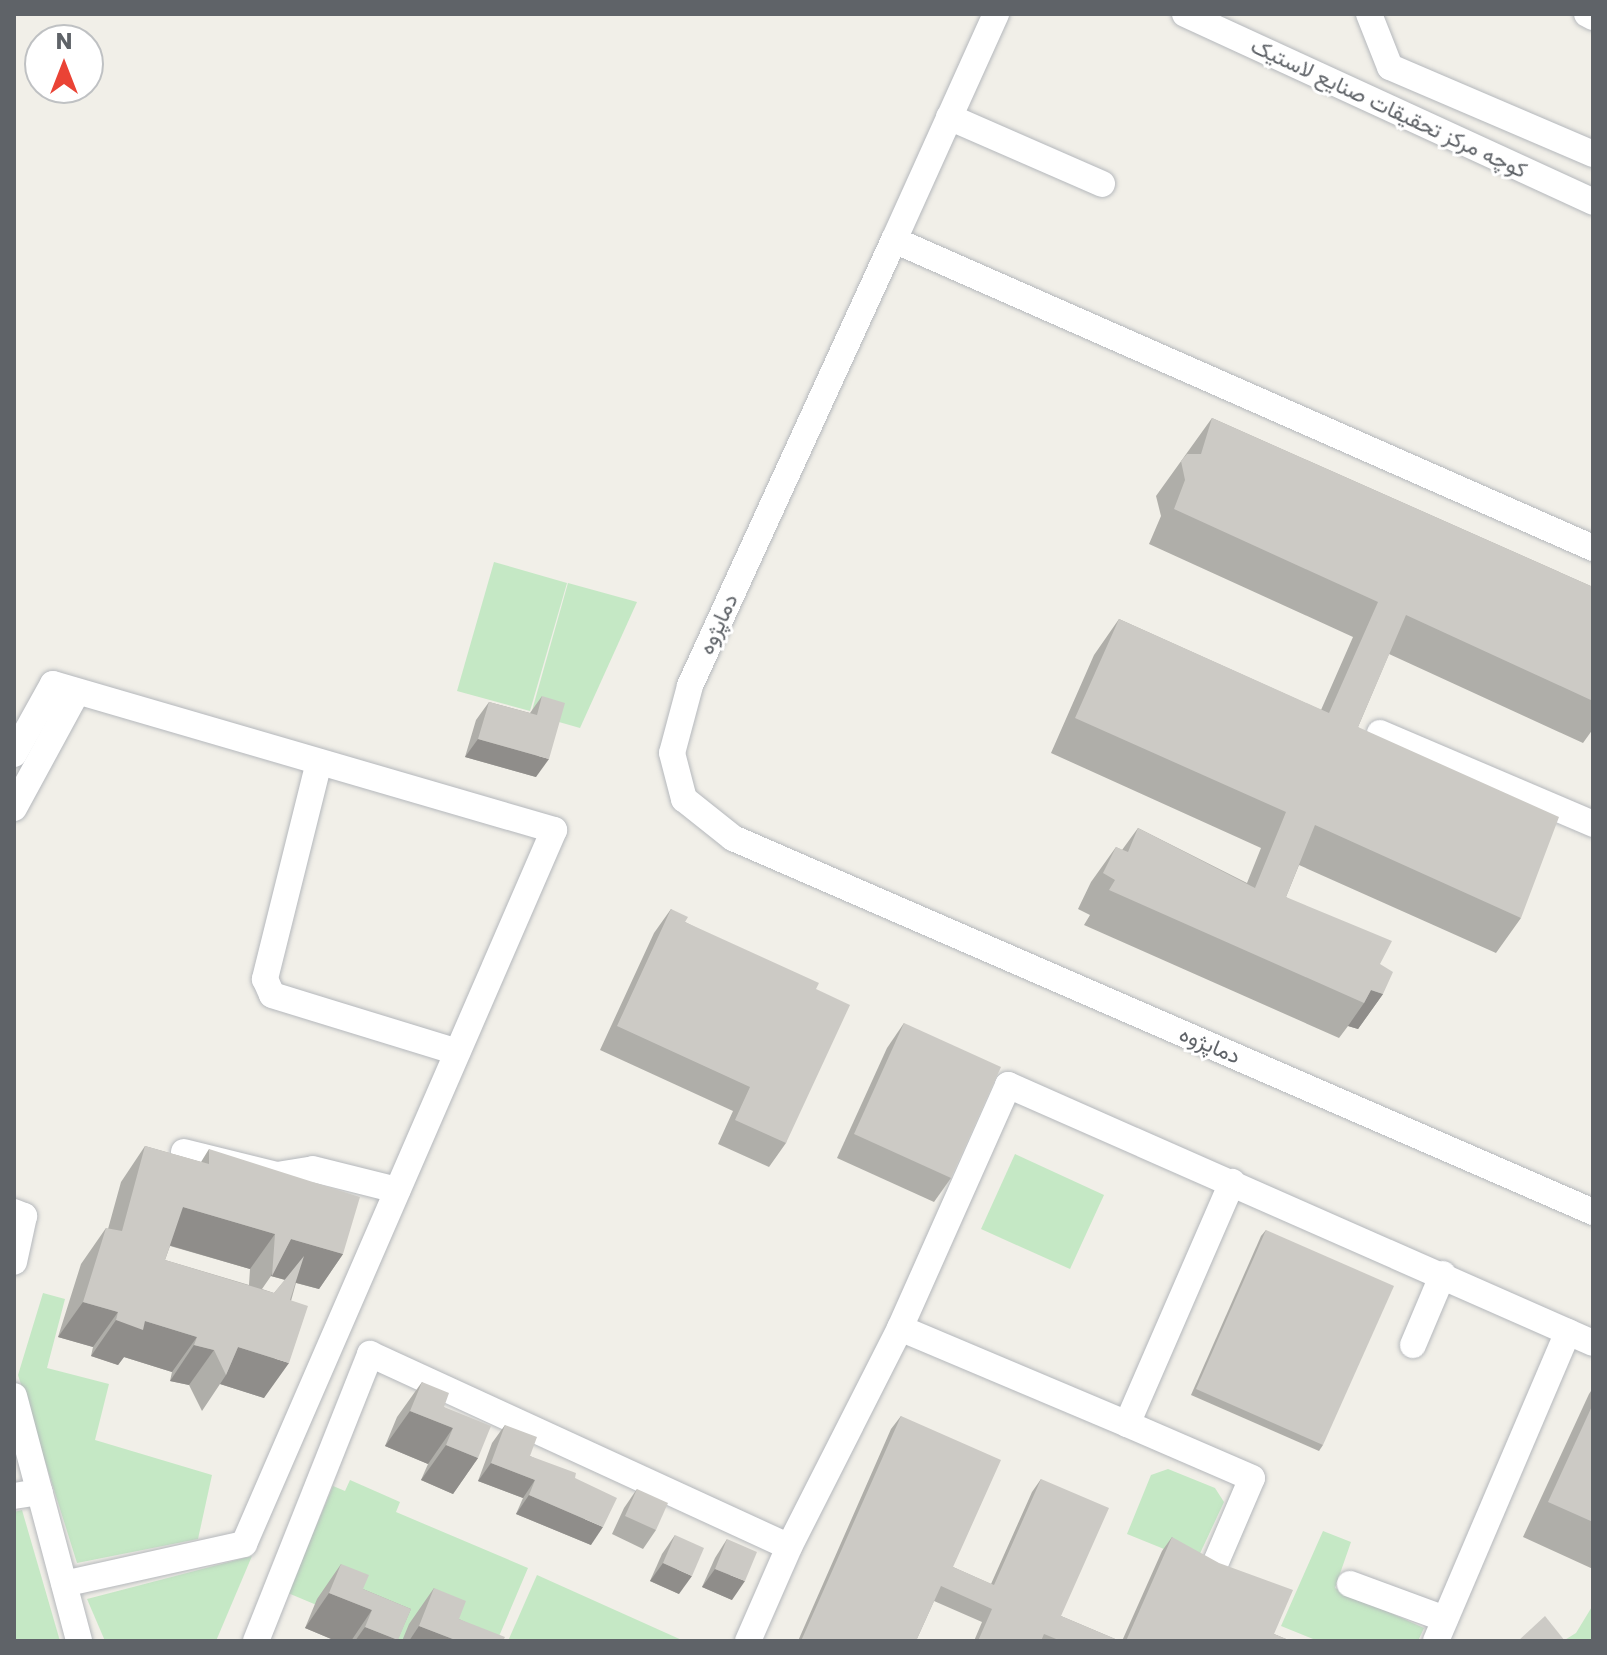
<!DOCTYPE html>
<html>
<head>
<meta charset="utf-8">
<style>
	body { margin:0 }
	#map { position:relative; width:1607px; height:1655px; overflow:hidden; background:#f1efe8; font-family:Poppins,Vazirmatn,sans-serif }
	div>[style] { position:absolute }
	.green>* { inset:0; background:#c5e8c5 }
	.roads { filter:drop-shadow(0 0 2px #b5b8bc) drop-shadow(0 0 2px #b5b8bc) }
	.minor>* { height:26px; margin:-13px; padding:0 13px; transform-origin:13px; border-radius:13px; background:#fff }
	.wall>* { inset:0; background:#afaea9 }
	.shaded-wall>* { inset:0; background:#8f8d8a }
	.building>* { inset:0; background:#cccac5 }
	span { translate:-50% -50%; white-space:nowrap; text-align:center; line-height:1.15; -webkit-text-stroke:6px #fff; paint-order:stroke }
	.street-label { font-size:22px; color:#5f6368 }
	.frame { position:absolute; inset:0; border:16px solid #5f6368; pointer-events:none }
	.north { position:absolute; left:24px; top:24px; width:80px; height:80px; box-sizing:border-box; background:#fff; border:2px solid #bfc1c3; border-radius:50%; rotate:0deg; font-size:22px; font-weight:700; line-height:32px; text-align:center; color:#5f6368 }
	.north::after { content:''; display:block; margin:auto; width:28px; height:36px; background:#ea4335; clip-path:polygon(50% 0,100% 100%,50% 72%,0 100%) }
</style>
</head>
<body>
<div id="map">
	<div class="green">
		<i style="clip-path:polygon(494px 562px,567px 583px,530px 711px,457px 691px)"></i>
		<i style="clip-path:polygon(568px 583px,637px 602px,580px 728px,531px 714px)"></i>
		<i style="clip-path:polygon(1015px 1154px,1104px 1195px,1070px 1269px,981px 1229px)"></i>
		<i style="clip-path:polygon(43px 1293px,65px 1299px,47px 1368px,109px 1384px,95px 1440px,212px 1475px,198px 1539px,77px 1563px,18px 1375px)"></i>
		<i style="clip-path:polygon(1168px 1469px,1215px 1488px,1224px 1502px,1196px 1562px,1127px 1534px,1151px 1475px)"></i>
		<i style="clip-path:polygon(350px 1480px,400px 1502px,396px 1512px,528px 1568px,497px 1641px,402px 1641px,288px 1593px,333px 1486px,345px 1491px)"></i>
		<i style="clip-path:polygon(22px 1510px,60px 1641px,14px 1641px,14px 1512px)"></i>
		<i style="clip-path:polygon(1323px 1531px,1351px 1542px,1335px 1588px,1424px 1628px,1418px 1641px,1318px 1641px,1281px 1626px)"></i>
		<i style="clip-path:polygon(252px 1556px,216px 1641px,105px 1641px,87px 1599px)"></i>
		<i style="clip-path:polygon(537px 1575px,684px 1641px,508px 1641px)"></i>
		<i style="clip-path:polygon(1593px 1605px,1593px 1641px,1563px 1641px,1576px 1633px)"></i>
	</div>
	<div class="roads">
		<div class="minor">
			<i style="left:1185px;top:14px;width:449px;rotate:24.7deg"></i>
			<i style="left:1369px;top:14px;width:57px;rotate:68.4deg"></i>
			<i style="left:1390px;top:67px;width:221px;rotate:23.2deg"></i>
			<i style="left:1587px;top:14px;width:7px;rotate:27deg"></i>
			<i style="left:949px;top:117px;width:167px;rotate:23.6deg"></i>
			<i style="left:894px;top:240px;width:248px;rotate:-65.7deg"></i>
			<i style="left:1593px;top:548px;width:764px;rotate:-156.22deg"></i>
			<i style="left:894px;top:240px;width:490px;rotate:114.6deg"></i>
			<i style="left:690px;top:686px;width:69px;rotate:105deg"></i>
			<i style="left:672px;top:753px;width:48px;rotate:75.4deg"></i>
			<i style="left:684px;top:799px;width:63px;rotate:38.5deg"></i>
			<i style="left:733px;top:838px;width:938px;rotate:23.5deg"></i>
			<i style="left:1380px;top:733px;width:232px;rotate:23.1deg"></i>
			<i style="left:14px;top:754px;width:80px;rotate:-60.9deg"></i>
			<i style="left:53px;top:684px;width:522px;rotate:16.25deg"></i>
			<i style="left:554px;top:830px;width:778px;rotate:113.47deg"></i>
			<i style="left:244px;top:1544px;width:184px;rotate:167.5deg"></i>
			<i style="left:319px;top:762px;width:224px;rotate:104deg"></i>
			<i style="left:265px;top:979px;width:17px;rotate:66deg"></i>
			<i style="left:272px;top:995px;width:194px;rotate:17.1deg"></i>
			<i style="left:14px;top:808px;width:132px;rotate:-61.5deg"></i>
			<i style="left:184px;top:1152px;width:96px;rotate:13.9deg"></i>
			<i style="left:277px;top:1175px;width:36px;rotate:-9deg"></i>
			<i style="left:313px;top:1169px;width:87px;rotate:14deg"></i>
			<i style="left:14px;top:1212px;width:11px;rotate:22deg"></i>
			<i style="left:24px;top:1216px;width:47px;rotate:102.3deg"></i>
			<i style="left:900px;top:1328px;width:246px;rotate:22.9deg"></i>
			<i style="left:1413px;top:1345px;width:77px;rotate:-67.1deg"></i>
			<i style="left:14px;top:1396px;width:253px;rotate:75.1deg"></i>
			<i style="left:14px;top:1496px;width:26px;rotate:-9deg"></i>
			<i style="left:1216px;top:1562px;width:91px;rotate:-66.8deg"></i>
			<i style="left:1252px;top:1478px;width:136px;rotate:-156.6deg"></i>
			<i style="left:1127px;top:1424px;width:264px;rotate:-66.5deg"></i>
			<i style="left:1350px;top:1584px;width:101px;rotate:20.2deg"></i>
			<i style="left:256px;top:1641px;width:309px;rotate:-68.3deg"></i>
			<i style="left:370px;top:1354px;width:461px;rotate:24.7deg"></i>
			<i style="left:789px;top:1547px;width:246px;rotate:-63.1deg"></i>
			<i style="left:900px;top:1328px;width:266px;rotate:-66deg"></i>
			<i style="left:1008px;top:1085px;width:639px;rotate:23.8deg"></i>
			<i style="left:748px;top:1641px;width:103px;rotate:-66.4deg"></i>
			<i style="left:1436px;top:1641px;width:336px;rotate:-66.9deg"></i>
		</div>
	</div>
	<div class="wall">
		<i style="clip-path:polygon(1212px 418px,1593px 587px,1593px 729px,1583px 743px,1389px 654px,1358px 727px,1521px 918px,1496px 953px,1299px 865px,1286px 897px,1380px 964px,1383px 994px,1358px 1029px,1348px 1026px,1339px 1038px,1084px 925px,1090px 915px,1078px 909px,1091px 882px,1116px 847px,1122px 850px,1138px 828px,1247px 883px,1261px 848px,1051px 753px,1094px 655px,1119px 619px,1321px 710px,1353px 637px,1149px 544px,1161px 516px,1156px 496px)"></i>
		<i style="clip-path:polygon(542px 696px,536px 777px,465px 757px,476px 720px,489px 702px,530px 713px)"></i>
		<i style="clip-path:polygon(671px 909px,685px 922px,816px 989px,786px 1143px,769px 1167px,718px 1144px,733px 1111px,600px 1050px,654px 933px)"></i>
		<i style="clip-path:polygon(904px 1023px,951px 1178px,934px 1202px,837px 1158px,887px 1048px)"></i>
		<i style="clip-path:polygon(evenodd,145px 1146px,201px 1162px,209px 1149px,343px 1254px,319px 1289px,296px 1283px,264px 1398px,220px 1384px,202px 1411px,189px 1385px,170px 1381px,172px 1372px,124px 1357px,118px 1365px,91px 1356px,93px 1347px,58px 1337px,81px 1264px,106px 1228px,108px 1229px,121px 1182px,145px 1146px,170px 1246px,250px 1269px,249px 1285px,165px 1260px,170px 1246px,145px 1146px,271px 1276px,285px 1280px,274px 1293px,262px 1289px,271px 1276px)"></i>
		<i style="clip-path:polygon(1266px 1230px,1323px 1445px,1319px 1451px,1191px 1395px,1261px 1236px)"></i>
		<i style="clip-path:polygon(422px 1382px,444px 1407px,478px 1458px,453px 1494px,421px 1480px,428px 1464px,385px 1446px,397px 1417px)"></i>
		<i style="clip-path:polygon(1593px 1388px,1593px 1569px,1523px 1537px,1589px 1394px)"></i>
		<i style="clip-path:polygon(901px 1416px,953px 1567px,991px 1584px,1032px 1492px,1041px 1479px,1061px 1616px,1120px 1641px,974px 1641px,982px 1622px,934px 1601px,916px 1641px,798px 1641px,891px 1429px)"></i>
		<i style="clip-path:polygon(505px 1425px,530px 1456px,575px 1478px,591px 1545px,516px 1514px,523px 1498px,478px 1481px,492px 1443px)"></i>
		<i style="clip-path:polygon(637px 1489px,656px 1530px,643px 1549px,612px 1534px,624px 1508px)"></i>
		<i style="clip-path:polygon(675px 1535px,679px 1594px,650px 1581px,662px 1554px)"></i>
		<i style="clip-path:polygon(1172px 1537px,1274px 1634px,1291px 1641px,1122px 1641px,1162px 1551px)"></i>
		<i style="clip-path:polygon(727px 1539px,732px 1600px,702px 1587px,715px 1558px)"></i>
		<i style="clip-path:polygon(341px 1564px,363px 1589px,411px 1609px,397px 1641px,336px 1641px,305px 1628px,317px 1599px)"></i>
		<i style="clip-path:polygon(434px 1588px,459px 1619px,503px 1641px,402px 1641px,409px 1624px)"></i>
	</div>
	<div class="shaded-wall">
		<i style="clip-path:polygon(478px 739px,549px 759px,536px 777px,465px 757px)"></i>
		<i style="clip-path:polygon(1371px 990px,1383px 994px,1358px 1029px,1348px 1026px,1364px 1003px)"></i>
		<i style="clip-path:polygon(183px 1207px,275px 1234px,250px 1269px,158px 1242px)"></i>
		<i style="clip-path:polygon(291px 1239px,343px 1254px,319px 1289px,271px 1276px)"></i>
		<i style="clip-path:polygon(83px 1302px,118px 1312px,93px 1347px,58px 1337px)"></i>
		<i style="clip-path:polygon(116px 1320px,145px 1321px,197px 1337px,172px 1372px,124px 1357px,118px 1365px,91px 1356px)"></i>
		<i style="clip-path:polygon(194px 1345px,214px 1350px,189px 1385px,170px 1381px)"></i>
		<i style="clip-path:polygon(238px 1347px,289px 1363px,264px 1398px,220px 1384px,226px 1375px)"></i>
		<i style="clip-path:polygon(410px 1411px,453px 1428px,428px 1464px,385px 1446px)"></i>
		<i style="clip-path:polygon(446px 1445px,478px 1458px,453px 1494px,421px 1480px)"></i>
		<i style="clip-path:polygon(491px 1463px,535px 1480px,523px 1498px,478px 1481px)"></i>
		<i style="clip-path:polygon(529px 1495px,603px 1527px,591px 1545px,516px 1514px)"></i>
		<i style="clip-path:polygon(663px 1563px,692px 1576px,679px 1594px,650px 1581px)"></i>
		<i style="clip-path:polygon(715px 1569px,745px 1581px,732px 1600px,702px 1587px)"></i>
		<i style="clip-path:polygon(329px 1593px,372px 1610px,351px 1641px,336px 1641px,305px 1628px)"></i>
		<i style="clip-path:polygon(419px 1626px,458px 1641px,409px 1641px)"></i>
		<i style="clip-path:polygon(365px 1627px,398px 1640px,397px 1641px,355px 1641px)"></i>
	</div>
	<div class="building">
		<i style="clip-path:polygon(1212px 418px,1593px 587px,1593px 701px,1406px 615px,1358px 727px,1559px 817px,1521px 918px,1315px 825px,1286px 897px,1392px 941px,1380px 964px,1393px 972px,1383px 994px,1371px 990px,1364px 1003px,1109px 890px,1115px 880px,1103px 873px,1116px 847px,1128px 852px,1138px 828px,1255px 888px,1286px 812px,1075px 718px,1119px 619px,1329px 713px,1378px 602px,1174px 509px,1185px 480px,1181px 461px,1187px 454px,1201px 454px)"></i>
		<i style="clip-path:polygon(542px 696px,565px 703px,549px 759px,478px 739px,489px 702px,537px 715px)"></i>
		<i style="clip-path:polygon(671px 909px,688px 917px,685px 922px,819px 983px,816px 989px,850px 1005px,786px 1143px,735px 1120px,750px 1087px,617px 1026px)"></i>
		<i style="clip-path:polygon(904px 1023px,1001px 1067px,951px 1178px,854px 1134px)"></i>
		<i style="clip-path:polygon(145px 1146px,209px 1164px,209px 1149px,360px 1197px,343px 1254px,291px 1239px,272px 1276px,275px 1234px,183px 1207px,165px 1260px,274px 1293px,304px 1256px,290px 1300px,308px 1306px,289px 1363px,238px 1347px,226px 1375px,214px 1350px,194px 1345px,197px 1337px,145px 1321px,143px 1330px,116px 1320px,118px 1312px,83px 1302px,106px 1228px,122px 1231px)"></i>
		<i style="clip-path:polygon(1266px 1230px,1394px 1286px,1323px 1445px,1196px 1389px)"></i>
		<i style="clip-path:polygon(422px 1382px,449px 1393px,444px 1407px,491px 1426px,478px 1458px,446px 1445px,453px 1428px,410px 1411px)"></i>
		<i style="clip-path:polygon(1593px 1404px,1593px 1522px,1548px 1502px)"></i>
		<i style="clip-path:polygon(901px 1416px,1001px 1460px,953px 1567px,994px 1585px,1041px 1479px,1109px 1508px,1061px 1616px,1120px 1641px,1061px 1641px,1044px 1634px,1041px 1641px,978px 1641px,992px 1609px,941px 1586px,916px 1641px,801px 1641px)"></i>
		<i style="clip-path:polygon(505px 1425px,537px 1437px,530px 1456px,576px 1473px,575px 1478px,617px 1498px,603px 1527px,529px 1495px,535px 1480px,491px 1463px)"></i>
		<i style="clip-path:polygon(637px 1489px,668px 1503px,656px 1530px,625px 1516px)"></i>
		<i style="clip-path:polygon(675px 1535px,704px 1548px,692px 1576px,663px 1563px)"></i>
		<i style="clip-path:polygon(1172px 1537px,1219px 1563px,1293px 1590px,1274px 1634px,1291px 1641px,1126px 1641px)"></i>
		<i style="clip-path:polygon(727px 1539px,757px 1552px,745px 1581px,715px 1569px)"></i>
		<i style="clip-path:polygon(341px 1564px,369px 1575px,363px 1589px,411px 1609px,398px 1640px,365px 1627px,372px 1610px,329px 1593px)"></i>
		<i style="clip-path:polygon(434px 1588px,466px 1601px,459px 1619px,505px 1637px,503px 1641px,458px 1641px,419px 1626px)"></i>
		<i style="clip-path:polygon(1545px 1616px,1565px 1641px,1518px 1641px)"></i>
	</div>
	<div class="street-label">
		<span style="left:1389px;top:108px;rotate:25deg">کوچه مرکز تحقیقات صنایع لاستیک</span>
		<span style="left:718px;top:624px;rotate:-65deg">دماپژوه</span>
		<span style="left:1210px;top:1045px;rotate:23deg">دماپژوه</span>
	</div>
	<div class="frame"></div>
	<div class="north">N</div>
</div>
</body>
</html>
